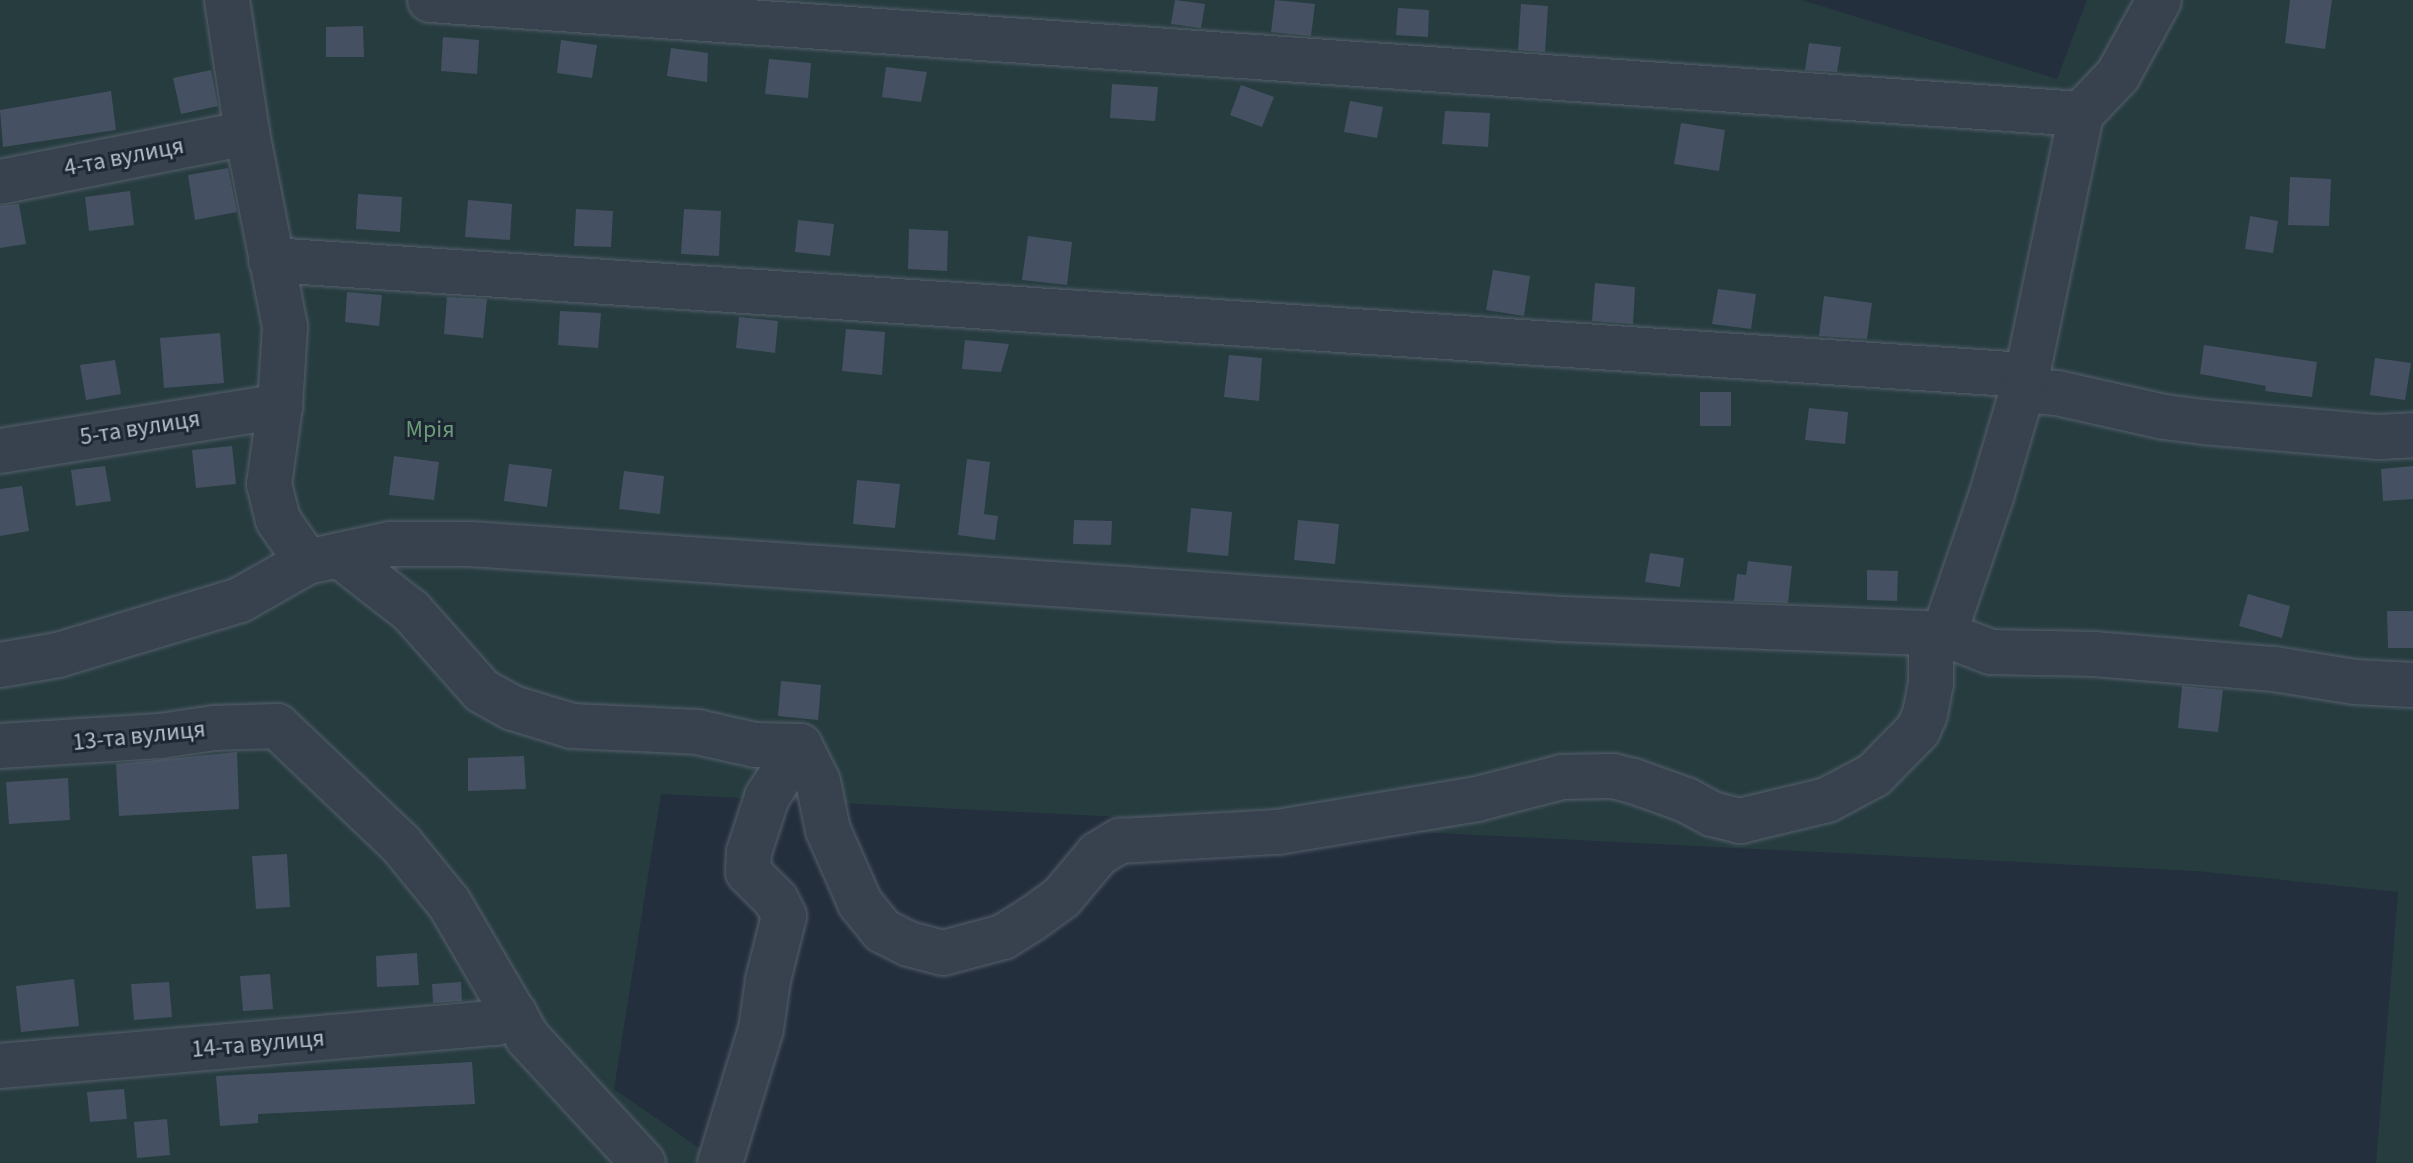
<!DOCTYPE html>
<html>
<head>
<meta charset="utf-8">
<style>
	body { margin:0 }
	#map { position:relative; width:2413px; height:1163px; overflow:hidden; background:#242f3e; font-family:"Source Sans 3",sans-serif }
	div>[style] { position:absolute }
	.green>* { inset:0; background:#263c3f }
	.building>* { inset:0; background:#455162 }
	.roads { filter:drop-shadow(0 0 2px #565f6c) drop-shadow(0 0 2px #565f6c) }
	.minor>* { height:44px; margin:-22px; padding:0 22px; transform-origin:22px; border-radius:22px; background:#38414e }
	span { translate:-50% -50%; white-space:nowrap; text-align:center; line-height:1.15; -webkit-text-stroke:6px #1d2633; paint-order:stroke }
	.street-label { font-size:24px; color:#b4bcc9 }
	.park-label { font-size:24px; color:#6b9a76 }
</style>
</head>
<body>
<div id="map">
	<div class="green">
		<i style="clip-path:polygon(0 0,1802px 0,2057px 79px,2087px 0,2413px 0,2413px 1163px,2376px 1163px,2398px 892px,2196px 871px,661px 794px,614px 1089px,721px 1163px,0 1163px)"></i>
	</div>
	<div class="building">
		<i style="clip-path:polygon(1175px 0,1205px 4px,1201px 28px,1171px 24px)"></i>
		<i style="clip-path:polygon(1275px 0,1315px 4px,1311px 36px,1271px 32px)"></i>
		<i style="clip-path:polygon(2290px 0,2332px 0,2325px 49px,2285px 43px)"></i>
		<i style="clip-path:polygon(1521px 4px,1548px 6px,1545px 52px,1518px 50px)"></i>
		<i style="clip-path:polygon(1398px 8px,1429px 10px,1428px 37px,1396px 35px)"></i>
		<i style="clip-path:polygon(363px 26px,364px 57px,326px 57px,326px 27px)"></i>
		<i style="clip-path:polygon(443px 37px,479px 40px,477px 74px,441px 71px)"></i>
		<i style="clip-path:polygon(561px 40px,597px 45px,592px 78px,557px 73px)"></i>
		<i style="clip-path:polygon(1809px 43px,1841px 47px,1837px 72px,1805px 70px)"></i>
		<i style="clip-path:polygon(671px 48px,708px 53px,707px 82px,667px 76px)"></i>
		<i style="clip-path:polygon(769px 59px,811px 63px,808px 98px,765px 94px)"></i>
		<i style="clip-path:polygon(886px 67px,927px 72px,921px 102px,882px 97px)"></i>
		<i style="clip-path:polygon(211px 70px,218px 106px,181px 114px,173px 78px)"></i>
		<i style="clip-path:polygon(1112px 84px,1158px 87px,1155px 121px,1110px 118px)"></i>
		<i style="clip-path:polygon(1241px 85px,1274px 97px,1262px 127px,1230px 115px)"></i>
		<i style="clip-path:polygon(111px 91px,116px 130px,3px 147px,0 110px)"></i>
		<i style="clip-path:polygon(1350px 101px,1383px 107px,1377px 138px,1344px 132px)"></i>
		<i style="clip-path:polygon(1445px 111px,1490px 113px,1488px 147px,1442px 144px)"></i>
		<i style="clip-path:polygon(1681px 123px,1725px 130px,1719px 171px,1674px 164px)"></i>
		<i style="clip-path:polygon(228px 168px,237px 212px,195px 220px,188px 175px)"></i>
		<i style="clip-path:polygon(2290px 177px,2331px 179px,2329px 226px,2288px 225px)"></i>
		<i style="clip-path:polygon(130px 191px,134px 225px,89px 231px,85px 197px)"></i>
		<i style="clip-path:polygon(358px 194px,402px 197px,400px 232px,356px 229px)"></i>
		<i style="clip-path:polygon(468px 200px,512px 204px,510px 240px,465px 237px)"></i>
		<i style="clip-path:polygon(19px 204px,26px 244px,0 248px,0 206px)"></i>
		<i style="clip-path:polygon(576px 209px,613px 211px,611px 247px,574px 246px)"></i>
		<i style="clip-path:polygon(684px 209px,721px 211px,719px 256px,681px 254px)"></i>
		<i style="clip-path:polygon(2250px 216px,2278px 221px,2273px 253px,2245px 249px)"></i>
		<i style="clip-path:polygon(798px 220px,834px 224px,830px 256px,795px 252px)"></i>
		<i style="clip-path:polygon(909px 229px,948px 231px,947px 271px,908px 269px)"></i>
		<i style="clip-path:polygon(1028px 236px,1072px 242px,1067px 285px,1022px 280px)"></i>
		<i style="clip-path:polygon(1493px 270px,1530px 276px,1524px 316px,1486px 310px)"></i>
		<i style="clip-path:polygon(1595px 283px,1635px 287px,1633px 324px,1592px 321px)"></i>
		<i style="clip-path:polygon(1718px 289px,1756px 294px,1751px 329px,1712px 324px)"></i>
		<i style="clip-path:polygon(347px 292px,382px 295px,379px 326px,345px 322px)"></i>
		<i style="clip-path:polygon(1824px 296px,1872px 303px,1867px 339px,1819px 336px)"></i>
		<i style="clip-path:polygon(447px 297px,487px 299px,483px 338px,444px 334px)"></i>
		<i style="clip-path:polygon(560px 311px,601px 313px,598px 348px,558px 345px)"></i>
		<i style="clip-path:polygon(739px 317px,778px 321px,775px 353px,736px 348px)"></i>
		<i style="clip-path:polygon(846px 329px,885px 332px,882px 375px,842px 371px)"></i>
		<i style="clip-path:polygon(220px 333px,224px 383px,164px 388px,160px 338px)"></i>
		<i style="clip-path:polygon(965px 340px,1009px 344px,1001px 372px,962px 369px)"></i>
		<i style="clip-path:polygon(2204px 345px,2317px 362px,2312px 397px,2265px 391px,2266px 386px,2200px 374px)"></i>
		<i style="clip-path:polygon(1229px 355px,1262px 358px,1259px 401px,1224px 397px)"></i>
		<i style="clip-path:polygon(2375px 358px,2411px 363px,2405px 400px,2370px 395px)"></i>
		<i style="clip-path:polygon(115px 360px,121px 394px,86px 400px,80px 365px)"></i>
		<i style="clip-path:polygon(1700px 392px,1731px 392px,1731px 426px,1700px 426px)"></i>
		<i style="clip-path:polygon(1809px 408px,1848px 412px,1845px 444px,1805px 440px)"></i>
		<i style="clip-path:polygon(232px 446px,236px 484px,196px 488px,192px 450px)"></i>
		<i style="clip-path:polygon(394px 456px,439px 462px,434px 500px,389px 495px)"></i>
		<i style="clip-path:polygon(967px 459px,990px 462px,984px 514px,998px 516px,995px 540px,958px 535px)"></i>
		<i style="clip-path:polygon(509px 464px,552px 469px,547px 507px,504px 501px)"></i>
		<i style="clip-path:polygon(105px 466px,111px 501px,76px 506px,71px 470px)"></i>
		<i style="clip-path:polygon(2413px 466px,2413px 499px,2383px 501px,2381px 469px)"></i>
		<i style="clip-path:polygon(624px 471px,664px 476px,660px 514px,619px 509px)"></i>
		<i style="clip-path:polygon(857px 480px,900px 484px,895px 528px,853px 524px)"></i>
		<i style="clip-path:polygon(22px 486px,29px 531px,0 536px,0 489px)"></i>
		<i style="clip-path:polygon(1191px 508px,1232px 512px,1228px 556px,1187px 552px)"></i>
		<i style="clip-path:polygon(1074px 520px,1112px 521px,1111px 545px,1073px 544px)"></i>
		<i style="clip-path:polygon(1298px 520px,1339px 524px,1335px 564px,1294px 560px)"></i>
		<i style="clip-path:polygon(1650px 553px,1684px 558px,1680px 587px,1645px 582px)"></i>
		<i style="clip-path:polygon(1748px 561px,1792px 566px,1788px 603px,1734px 601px,1737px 574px,1746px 575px)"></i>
		<i style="clip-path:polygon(1867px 570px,1898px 571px,1897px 601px,1867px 600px)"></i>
		<i style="clip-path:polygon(2248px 594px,2290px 606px,2282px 638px,2239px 626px)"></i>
		<i style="clip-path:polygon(2387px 611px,2413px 611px,2413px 648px,2388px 648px)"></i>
		<i style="clip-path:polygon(781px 681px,821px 685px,818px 720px,778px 716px)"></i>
		<i style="clip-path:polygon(2182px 686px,2223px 690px,2218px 732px,2178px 728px)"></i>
		<i style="clip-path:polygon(237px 752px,239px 809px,119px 816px,116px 764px)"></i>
		<i style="clip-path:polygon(524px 756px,526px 789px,468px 791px,468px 758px)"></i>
		<i style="clip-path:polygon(68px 778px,70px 820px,9px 824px,6px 782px)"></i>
		<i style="clip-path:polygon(287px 854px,290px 907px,256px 909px,252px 856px)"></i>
		<i style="clip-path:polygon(417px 953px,419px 985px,377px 987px,376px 956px)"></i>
		<i style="clip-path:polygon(270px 974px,273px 1009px,243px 1011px,240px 976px)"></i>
		<i style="clip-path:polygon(74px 979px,79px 1026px,21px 1032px,16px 986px)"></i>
		<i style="clip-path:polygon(169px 982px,172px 1017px,134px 1020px,131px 984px)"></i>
		<i style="clip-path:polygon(461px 982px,462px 1001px,433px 1003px,432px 984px)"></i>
		<i style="clip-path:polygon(472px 1062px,475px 1104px,258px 1114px,258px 1123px,220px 1126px,216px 1076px)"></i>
		<i style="clip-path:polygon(124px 1089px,127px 1119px,90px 1122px,87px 1092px)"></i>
		<i style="clip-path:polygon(167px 1119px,170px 1155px,137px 1158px,134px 1122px)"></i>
	</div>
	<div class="roads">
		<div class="minor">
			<i style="left:227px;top:0;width:134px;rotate:81.4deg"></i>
			<i style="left:247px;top:133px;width:198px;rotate:78.9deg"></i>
			<i style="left:285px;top:327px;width:79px;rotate:93.6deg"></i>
			<i style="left:280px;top:406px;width:79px;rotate:98deg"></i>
			<i style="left:269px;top:484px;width:37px;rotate:76deg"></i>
			<i style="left:278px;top:520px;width:51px;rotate:55.4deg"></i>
			<i style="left:430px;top:0;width:1655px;rotate:3.95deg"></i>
			<i style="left:0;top:182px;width:252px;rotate:-11.2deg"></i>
			<i style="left:271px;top:260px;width:1760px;rotate:3.75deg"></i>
			<i style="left:2022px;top:390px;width:35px;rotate:5deg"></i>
			<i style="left:2057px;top:393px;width:110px;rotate:12.6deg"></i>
			<i style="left:2164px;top:417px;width:39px;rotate:7deg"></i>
			<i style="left:2203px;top:422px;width:177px;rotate:4.9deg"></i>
			<i style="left:2379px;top:437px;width:34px;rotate:-3deg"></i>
			<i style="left:0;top:451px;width:284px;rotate:-9.1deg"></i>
			<i style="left:339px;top:555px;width:91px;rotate:37.9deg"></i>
			<i style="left:411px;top:611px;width:107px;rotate:48.4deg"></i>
			<i style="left:482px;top:691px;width:35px;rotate:29deg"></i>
			<i style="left:513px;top:708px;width:62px;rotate:17deg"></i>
			<i style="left:572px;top:726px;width:125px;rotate:2.7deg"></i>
			<i style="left:697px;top:732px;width:59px;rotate:12.6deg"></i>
			<i style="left:755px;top:745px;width:45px;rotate:1.3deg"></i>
			<i style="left:800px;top:746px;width:61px;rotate:122.9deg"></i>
			<i style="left:767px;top:797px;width:58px;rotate:108.1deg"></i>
			<i style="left:749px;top:852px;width:20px;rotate:93deg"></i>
			<i style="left:748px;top:872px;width:40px;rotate:45deg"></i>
			<i style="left:776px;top:900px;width:18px;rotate:63deg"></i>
			<i style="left:784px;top:916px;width:66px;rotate:104deg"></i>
			<i style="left:768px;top:980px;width:49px;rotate:98.1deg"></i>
			<i style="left:761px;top:1029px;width:140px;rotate:107deg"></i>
			<i style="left:0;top:665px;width:59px;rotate:-9.8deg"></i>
			<i style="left:58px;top:655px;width:190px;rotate:-16.8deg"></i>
			<i style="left:240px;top:600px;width:77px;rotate:-29.6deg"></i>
			<i style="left:307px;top:562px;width:85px;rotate:-12.2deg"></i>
			<i style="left:390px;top:544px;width:80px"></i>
			<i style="left:470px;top:544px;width:1094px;rotate:3.93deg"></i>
			<i style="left:1561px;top:619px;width:383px;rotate:2.2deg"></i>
			<i style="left:1944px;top:634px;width:50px;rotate:21deg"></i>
			<i style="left:1991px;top:652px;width:103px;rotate:1.1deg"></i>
			<i style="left:2094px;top:654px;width:181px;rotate:4.8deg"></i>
			<i style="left:2274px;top:669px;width:82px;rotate:9.1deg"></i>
			<i style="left:2355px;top:682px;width:58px;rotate:3deg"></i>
			<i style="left:0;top:746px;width:160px;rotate:-3.6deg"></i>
			<i style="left:160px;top:736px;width:55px;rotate:-8.4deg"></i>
			<i style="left:214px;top:728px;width:63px;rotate:-1.8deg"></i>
			<i style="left:277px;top:726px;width:170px;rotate:43.6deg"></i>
			<i style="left:400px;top:843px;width:77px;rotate:50.8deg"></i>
			<i style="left:449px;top:903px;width:156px;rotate:59.7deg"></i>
			<i style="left:528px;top:1038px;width:170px;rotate:47.4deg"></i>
			<i style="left:800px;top:746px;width:40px;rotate:63.4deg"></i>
			<i style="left:818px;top:782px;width:49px;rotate:78.2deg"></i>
			<i style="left:828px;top:830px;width:80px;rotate:66.3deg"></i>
			<i style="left:860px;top:903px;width:36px;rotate:51deg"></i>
			<i style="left:883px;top:931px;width:29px;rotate:27deg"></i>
			<i style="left:909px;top:944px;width:35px;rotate:15deg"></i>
			<i style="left:943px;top:953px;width:62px;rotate:-14.9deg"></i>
			<i style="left:1003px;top:937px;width:34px;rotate:-32deg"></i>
			<i style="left:1032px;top:919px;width:37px;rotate:-36deg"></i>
			<i style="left:1062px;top:897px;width:56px;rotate:-50.1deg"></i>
			<i style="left:1098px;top:854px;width:26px;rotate:-31deg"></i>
			<i style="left:1120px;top:841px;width:158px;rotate:-3.3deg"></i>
			<i style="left:1278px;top:832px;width:202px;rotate:-9.4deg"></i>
			<i style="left:1477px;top:799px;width:88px;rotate:-14.5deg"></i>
			<i style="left:1562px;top:777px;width:51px;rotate:-1.1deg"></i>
			<i style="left:1613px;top:776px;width:21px;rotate:14deg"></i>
			<i style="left:1633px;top:781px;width:56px;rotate:19.7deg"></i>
			<i style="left:1686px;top:800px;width:30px;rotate:28deg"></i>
			<i style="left:1712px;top:814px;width:29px;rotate:14deg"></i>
			<i style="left:1740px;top:821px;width:89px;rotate:-13.6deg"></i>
			<i style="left:1827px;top:800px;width:53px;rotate:-28deg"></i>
			<i style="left:1874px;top:775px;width:63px;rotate:-45.6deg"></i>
			<i style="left:1918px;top:730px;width:17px;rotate:-66deg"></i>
			<i style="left:1925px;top:714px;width:32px;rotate:-79deg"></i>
			<i style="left:1931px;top:683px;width:30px;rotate:-90deg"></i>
			<i style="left:1931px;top:653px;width:23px;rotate:-56deg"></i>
			<i style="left:1944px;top:634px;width:145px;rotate:-71.1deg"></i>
			<i style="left:1991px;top:497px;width:127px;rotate:-73.6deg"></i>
			<i style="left:2027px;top:375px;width:267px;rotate:-78.3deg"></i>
			<i style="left:2081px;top:114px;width:54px;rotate:-46.5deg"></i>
			<i style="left:2118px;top:75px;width:85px;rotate:-61.3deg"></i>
			<i style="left:0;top:1066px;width:498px;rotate:-5deg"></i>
			<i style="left:496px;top:1023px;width:21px;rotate:-23deg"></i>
		</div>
	</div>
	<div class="street-label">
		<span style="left:124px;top:157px;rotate:-11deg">4-та вулиця</span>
		<span style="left:140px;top:428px;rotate:-9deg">5-та вулиця</span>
		<span style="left:139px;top:736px;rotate:-6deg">13-та вулиця</span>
		<span style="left:258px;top:1044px;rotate:-5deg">14-та вулиця</span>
	</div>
	<div class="park-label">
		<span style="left:430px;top:430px">Мрія</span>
	</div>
</div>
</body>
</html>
